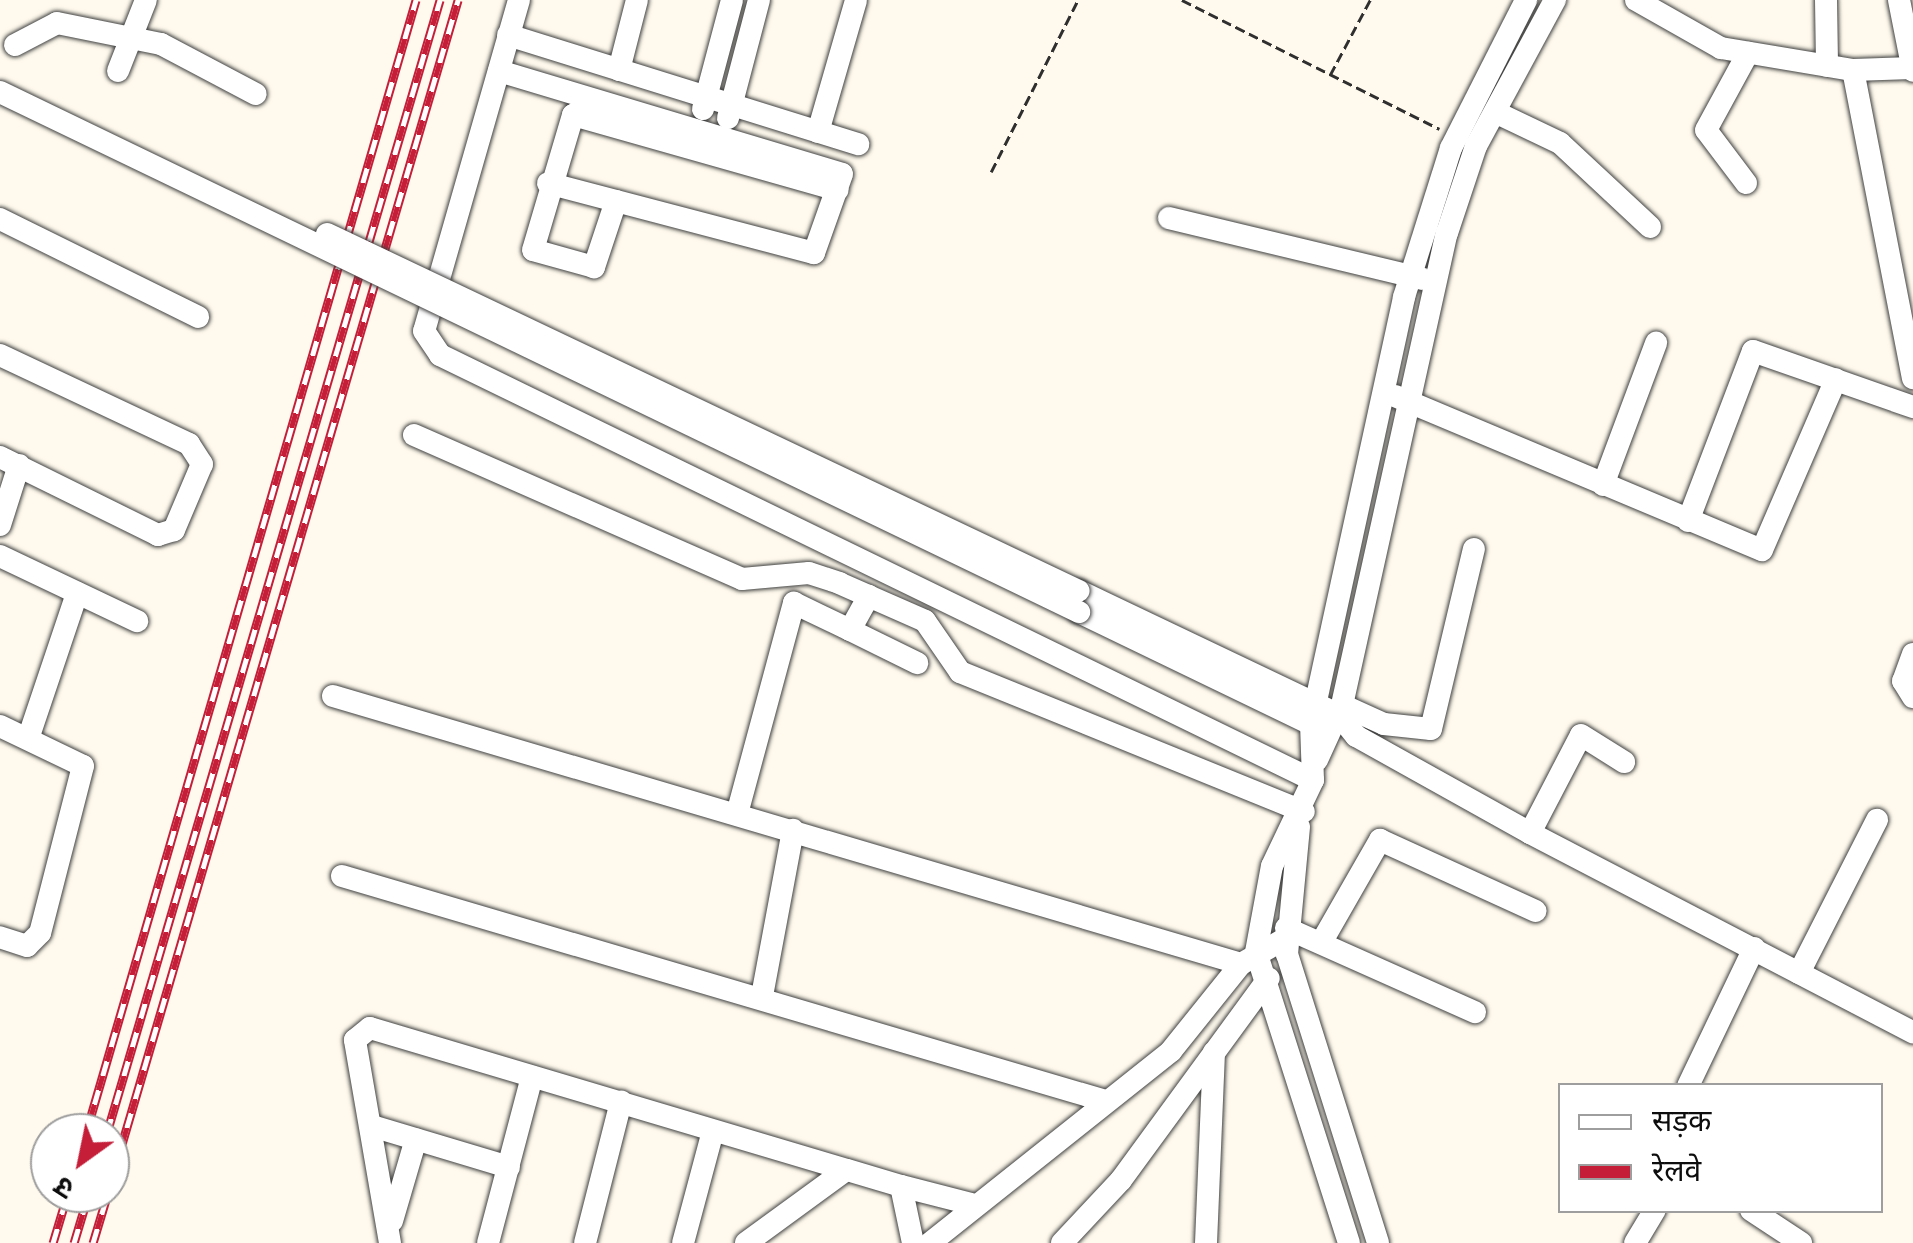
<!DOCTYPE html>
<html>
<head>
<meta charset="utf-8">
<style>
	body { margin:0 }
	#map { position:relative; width:1913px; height:1243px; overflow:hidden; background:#fffaed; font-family:Spectral,"Noto Sans Devanagari",serif }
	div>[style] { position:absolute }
	.path>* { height:2.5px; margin-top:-1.25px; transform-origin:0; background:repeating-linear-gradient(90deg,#2f2f2f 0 10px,transparent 0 15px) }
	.roads { filter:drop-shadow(0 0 2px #404040) drop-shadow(0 0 2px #404040) }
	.minor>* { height:22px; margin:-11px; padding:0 11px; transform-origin:11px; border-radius:11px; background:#fff }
	.rail>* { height:9px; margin-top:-4.5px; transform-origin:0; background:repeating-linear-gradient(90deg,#fff 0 15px,#c41e39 0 30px); box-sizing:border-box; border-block:2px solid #c41e39 }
	.bridges { filter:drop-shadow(0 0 2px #404040) drop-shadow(0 0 2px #404040) }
	.minor-bridge>* { height:22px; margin:-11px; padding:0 11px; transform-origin:11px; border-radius:11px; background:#fff }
	span { translate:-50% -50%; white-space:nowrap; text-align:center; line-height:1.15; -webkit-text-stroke:10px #fff; paint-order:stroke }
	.legend { position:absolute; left:1558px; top:1083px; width:325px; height:130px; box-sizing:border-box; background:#fff; border:2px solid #9e9e9e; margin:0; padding:12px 18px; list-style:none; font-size:30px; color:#0d0d0d }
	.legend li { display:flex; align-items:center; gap:20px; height:50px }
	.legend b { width:50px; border:2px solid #9e9e9e }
	.north { position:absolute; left:30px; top:1113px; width:100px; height:100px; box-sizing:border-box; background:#fff; border:2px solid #9e9e9e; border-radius:50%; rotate:213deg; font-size:28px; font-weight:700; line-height:40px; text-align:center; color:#0d0d0d }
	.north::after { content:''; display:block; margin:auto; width:35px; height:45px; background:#c41e39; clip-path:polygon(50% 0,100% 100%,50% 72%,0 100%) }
</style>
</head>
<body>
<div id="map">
	<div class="path">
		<i style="left:1182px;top:0;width:288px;rotate:26.6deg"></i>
		<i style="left:1330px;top:75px;width:85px;rotate:-61.9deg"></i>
		<i style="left:991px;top:172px;width:193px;rotate:-63.2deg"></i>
	</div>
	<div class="roads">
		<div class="minor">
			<i style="left:519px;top:0;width:344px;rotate:106deg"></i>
			<i style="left:424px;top:331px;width:29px;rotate:56deg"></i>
			<i style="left:440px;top:355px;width:971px;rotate:25.96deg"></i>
			<i style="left:1636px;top:0;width:98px;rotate:29.5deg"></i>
			<i style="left:1721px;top:48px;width:134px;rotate:9.5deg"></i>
			<i style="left:1853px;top:70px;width:314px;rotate:79deg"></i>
			<i style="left:1826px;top:0;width:66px;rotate:89.1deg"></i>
			<i style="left:1899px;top:0;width:72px;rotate:78.8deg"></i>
			<i style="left:508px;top:35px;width:367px;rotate:17.3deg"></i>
			<i style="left:15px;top:45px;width:47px;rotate:-27.6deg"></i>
			<i style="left:57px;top:23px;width:106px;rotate:11.4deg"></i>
			<i style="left:161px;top:44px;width:107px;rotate:27.8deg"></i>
			<i style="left:619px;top:70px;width:72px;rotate:-75.6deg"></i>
			<i style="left:1853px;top:70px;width:59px;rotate:-1.9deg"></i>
			<i style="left:118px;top:71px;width:76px;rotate:-68.5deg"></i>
			<i style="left:499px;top:71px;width:358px;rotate:16.7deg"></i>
			<i style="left:842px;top:174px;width:84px;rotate:109.5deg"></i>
			<i style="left:814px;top:253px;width:275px;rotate:-165.3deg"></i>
			<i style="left:703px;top:109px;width:113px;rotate:-75.1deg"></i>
			<i style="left:1495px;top:112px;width:72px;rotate:25.5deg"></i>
			<i style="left:1560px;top:143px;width:123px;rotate:43deg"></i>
			<i style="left:728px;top:118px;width:122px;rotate:-75.3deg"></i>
			<i style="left:818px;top:132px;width:137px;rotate:-73.9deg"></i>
			<i style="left:1746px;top:183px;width:66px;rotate:-127deg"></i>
			<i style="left:1706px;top:130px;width:88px;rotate:-61.4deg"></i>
			<i style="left:616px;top:201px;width:70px;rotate:108.4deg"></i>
			<i style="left:594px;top:267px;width:63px;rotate:-164.4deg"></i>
			<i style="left:533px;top:250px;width:141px;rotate:-73.5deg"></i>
			<i style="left:573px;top:115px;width:275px;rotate:15.8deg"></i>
			<i style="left:1169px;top:218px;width:261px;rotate:13.5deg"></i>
			<i style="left:0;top:219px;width:221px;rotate:26.3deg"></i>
			<i style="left:0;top:355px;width:209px;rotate:25.2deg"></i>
			<i style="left:189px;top:444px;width:24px;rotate:57deg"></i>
			<i style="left:202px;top:464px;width:72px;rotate:113deg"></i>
			<i style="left:174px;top:530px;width:17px;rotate:163deg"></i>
			<i style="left:158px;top:535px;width:176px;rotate:-153.7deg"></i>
			<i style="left:1395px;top:396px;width:398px;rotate:22.8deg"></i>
			<i style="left:1762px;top:550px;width:186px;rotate:-66.6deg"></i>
			<i style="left:414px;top:435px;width:358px;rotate:23.7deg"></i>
			<i style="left:742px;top:579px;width:67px;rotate:-5.1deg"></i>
			<i style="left:809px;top:573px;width:32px;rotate:18deg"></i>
			<i style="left:839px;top:583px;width:94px;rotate:23.8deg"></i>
			<i style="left:925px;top:621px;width:62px;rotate:55.5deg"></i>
			<i style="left:960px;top:672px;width:371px;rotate:22.1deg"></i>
			<i style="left:1603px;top:485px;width:152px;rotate:-69.5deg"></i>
			<i style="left:1688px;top:521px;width:182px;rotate:-69.1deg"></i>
			<i style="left:1753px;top:351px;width:170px;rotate:19.3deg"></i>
			<i style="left:0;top:525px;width:63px;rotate:-72.4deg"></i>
			<i style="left:0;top:556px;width:152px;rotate:25.4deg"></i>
			<i style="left:1079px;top:591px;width:288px;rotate:25.5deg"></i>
			<i style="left:1339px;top:715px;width:27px;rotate:51deg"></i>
			<i style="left:1356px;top:736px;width:199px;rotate:29.1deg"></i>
			<i style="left:1530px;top:833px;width:432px;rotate:27.5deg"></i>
			<i style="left:1079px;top:612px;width:271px;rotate:25.8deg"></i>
			<i style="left:850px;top:630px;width:75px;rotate:26.2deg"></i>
			<i style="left:1913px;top:654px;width:29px;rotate:110deg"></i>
			<i style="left:1903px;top:681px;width:19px;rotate:58deg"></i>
			<i style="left:333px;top:696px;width:947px;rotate:16.44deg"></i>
			<i style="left:1241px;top:964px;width:52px;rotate:-30deg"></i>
			<i style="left:1342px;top:705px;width:46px;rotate:24.3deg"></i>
			<i style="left:1384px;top:724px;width:47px;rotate:6.1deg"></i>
			<i style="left:1431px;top:729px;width:185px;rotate:-76.6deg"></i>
			<i style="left:0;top:726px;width:92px;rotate:25.7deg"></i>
			<i style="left:83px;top:766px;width:172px;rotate:104.4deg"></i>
			<i style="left:40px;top:933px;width:18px;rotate:135deg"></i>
			<i style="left:27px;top:946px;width:28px;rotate:-162deg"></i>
			<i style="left:29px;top:736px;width:151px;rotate:-71.4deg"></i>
			<i style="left:1317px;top:760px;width:60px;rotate:-65.6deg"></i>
			<i style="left:1342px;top:705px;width:484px;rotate:-77.5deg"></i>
			<i style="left:1447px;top:233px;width:92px;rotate:-71.6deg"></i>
			<i style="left:1476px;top:146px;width:166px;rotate:-61.6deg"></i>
			<i style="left:737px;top:814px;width:219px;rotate:-74.9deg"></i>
			<i style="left:794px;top:603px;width:62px;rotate:25.7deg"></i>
			<i style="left:850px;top:630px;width:39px;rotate:-61deg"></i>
			<i style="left:1299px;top:827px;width:128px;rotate:95.4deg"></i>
			<i style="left:1287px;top:954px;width:303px;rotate:72.5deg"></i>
			<i style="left:1530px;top:833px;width:110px;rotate:-62.5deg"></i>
			<i style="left:1581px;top:735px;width:51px;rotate:32.1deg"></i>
			<i style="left:342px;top:876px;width:792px;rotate:16.42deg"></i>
			<i style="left:1286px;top:928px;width:207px;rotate:24deg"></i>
			<i style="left:1321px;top:943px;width:119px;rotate:-60.2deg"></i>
			<i style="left:1380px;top:840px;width:171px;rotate:24.5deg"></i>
			<i style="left:1799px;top:973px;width:172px;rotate:-63deg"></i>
			<i style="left:762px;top:996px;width:169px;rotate:-79.4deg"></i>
			<i style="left:1688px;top:1086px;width:153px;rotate:-64.4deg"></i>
			<i style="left:372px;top:1126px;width:143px;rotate:16.7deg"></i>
			<i style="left:1751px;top:1210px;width:60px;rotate:33.4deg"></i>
			<i style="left:392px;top:1221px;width:85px;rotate:-73.7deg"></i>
			<i style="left:390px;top:1243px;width:206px;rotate:-99.8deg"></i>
			<i style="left:355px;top:1040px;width:19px;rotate:-39deg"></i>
			<i style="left:370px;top:1028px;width:554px;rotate:16.57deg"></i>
			<i style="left:488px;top:1243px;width:172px;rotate:-75.2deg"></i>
			<i style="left:585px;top:1243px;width:146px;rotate:-75.7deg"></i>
			<i style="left:683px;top:1243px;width:116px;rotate:-75deg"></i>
			<i style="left:746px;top:1243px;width:124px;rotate:-36.1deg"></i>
			<i style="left:913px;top:1243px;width:58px;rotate:-101.9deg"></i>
			<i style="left:901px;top:1186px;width:72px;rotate:14.4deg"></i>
			<i style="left:930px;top:1243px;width:308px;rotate:-38.5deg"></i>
			<i style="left:1171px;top:1051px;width:112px;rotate:-51.2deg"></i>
			<i style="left:1062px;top:1243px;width:86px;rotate:-46.9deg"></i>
			<i style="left:1121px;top:1180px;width:250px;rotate:-53.8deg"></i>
			<i style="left:1206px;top:1243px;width:191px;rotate:-87.6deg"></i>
			<i style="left:1349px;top:1243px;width:305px;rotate:-107.7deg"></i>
			<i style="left:1256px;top:952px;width:87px;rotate:-79.5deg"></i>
			<i style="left:1272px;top:866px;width:95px;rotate:-64.5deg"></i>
			<i style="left:1313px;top:780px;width:56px;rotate:-92deg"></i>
			<i style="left:1311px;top:724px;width:437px;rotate:-77.7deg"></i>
			<i style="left:1404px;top:297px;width:156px;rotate:-72.5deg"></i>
			<i style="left:1451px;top:148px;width:166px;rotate:-63.1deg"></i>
			<i style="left:1635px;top:1243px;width:39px;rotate:-59deg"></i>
		</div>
	</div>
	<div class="rail">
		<i style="left:86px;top:1133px;width:1180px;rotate:-73.76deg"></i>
		<i style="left:107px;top:1133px;width:1181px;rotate:-73.62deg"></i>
		<i style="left:110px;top:1185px;width:1235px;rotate:-73.63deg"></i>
		<i style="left:53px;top:1243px;width:52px;rotate:-73.3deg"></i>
		<i style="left:74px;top:1243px;width:52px;rotate:-73.3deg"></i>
		<i style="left:93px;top:1243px;width:52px;rotate:-73.3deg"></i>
	</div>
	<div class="bridges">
		<div class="minor-bridge">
			<i style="left:0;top:92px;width:1198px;rotate:25.73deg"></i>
			<i style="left:327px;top:234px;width:832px;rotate:25.4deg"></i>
		</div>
	</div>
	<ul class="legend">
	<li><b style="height:12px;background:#fff"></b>सड़क</li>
	<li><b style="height:12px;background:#c41e39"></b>रेलवे</li>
	</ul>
	<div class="north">उ</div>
</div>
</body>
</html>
